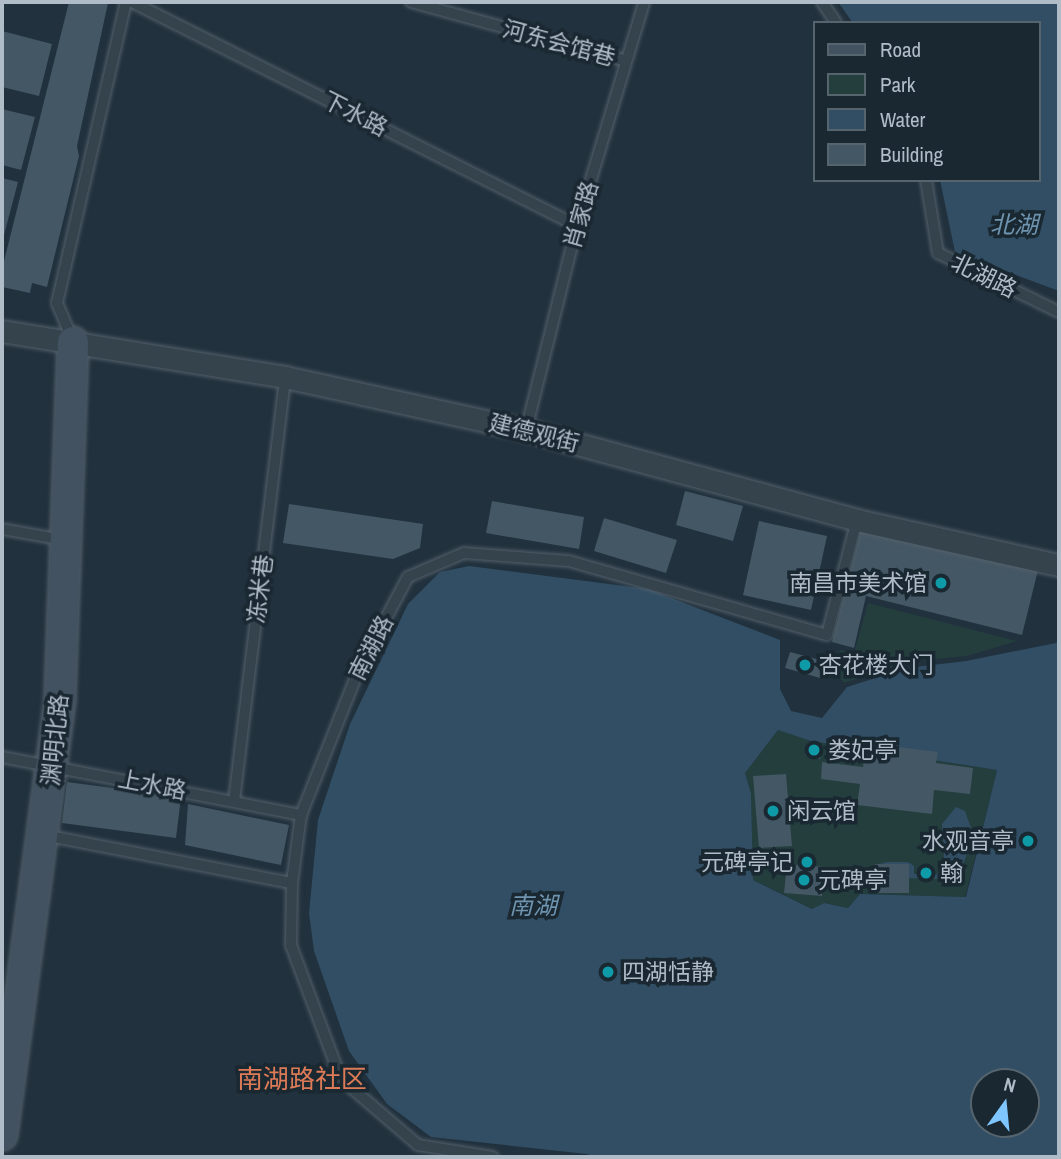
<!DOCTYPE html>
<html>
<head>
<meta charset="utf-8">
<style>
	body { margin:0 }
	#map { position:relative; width:1061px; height:1159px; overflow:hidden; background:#21313d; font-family:"Archivo Narrow","Noto Sans SC",sans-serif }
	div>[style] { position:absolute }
	.green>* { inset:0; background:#233e3d }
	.water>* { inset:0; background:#314e64 }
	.building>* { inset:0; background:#445764 }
	.roads { filter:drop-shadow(0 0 2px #53606b) drop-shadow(0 0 2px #53606b) }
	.lane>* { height:10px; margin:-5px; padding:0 5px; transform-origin:5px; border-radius:5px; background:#35434d }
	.street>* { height:21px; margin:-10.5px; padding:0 10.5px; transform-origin:10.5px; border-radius:10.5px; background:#35434d }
	.secondary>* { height:30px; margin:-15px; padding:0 15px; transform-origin:15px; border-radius:15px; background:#425260 }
	.dots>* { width:19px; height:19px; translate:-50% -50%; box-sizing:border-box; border:4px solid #1a2832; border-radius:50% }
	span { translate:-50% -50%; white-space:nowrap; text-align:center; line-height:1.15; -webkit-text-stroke:7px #1a2832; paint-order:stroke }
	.street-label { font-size:23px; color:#b0bdc9 }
	.poi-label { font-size:23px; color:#b0bdc9 }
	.right { translate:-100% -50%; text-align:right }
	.left { translate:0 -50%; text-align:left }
	.water-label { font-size:24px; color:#6e94af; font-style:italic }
	.quarter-label { font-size:26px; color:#dd7b57 }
	.frame { position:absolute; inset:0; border:4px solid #b0bdc9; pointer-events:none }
	.legend { position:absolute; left:813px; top:21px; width:228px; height:161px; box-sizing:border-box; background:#1a2832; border:2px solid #56646e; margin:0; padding:9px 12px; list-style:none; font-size:21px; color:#b0bdc9 }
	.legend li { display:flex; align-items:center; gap:14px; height:35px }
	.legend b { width:35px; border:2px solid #56646e }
	.north { position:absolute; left:970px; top:1068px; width:70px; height:70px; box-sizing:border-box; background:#1a2832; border:2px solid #56646e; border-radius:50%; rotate:15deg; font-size:19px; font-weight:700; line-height:28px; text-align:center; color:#b0bdc9 }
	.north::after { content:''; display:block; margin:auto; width:24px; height:32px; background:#7fc5ff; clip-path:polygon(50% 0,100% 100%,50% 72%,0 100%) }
</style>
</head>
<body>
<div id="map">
	<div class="green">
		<i style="clip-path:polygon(868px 603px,1017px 641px,967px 656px,913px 661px,844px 683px,834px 671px,840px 650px,854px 653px)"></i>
		<i style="clip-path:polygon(778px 730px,812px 741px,997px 770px,965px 897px,860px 894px,848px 908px,824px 903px,813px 909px,753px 880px,751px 793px,745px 773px)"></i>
	</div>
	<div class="water">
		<i style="clip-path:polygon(838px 2px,1059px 2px,1059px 291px,955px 252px,940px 180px,1038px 180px,1038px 23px,853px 23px)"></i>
		<i style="clip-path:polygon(evenodd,469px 566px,648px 589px,780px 640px,780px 689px,791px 711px,822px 718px,847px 687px,907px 668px,966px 661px,1056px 643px,1059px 639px,1059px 1157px,593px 1157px,587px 1154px,431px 1137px,387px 1104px,349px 1051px,314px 951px,309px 913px,318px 820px,350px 724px,408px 604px,440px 572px,469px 566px,778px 730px,811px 741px,997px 770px,966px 897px,860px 894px,848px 908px,824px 903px,812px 909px,753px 880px,751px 793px,745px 773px,778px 730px,469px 566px,984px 1082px,1026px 1082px,1026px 1124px,984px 1124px,984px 1082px)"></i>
		<i style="clip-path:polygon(956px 807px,965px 811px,974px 836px,960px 872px,942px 879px,901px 878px,881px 873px,870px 878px,858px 878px,866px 876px,872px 866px,887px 862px,908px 862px,914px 866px,914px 874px,935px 875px,941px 871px,944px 858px,942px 824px)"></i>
	</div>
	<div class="building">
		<i style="clip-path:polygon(69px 2px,108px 3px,77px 146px,79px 156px,47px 287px,32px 283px,30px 293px,2px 287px,2px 269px)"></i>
		<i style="clip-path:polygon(2px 31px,52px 44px,39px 96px,2px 87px)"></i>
		<i style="clip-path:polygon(2px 109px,35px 117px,21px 170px,2px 165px)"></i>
		<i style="clip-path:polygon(2px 178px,18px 182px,4px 235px,2px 234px)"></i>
		<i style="clip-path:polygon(685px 491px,743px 506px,733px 541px,676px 525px)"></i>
		<i style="clip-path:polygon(492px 501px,584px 517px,579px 549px,486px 533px)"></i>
		<i style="clip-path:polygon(289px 504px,423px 524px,420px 548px,393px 559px,283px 543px)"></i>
		<i style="clip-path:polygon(604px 518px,677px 540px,666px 573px,594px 551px)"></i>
		<i style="clip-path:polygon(759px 521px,827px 536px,811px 610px,743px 595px)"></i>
		<i style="clip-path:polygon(862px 525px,1038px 570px,1022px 635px,866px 596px,854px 648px,832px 642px)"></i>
		<i style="clip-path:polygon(790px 652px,824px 661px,820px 678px,785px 668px)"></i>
		<i style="clip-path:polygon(808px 742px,823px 746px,820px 759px,805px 755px)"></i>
		<i style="clip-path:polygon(866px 743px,938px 752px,936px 763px,973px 768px,970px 794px,934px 790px,932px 814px,857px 805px,860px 784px,821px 779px,822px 762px,863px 767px)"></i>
		<i style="clip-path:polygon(786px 774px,792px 846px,759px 848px,753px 776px)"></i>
		<i style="clip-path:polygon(67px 782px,181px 797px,176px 838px,62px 823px)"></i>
		<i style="clip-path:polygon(188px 804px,289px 825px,281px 865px,185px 845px)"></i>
		<i style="clip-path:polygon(787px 864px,824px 867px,822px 896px,784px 893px)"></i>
		<i style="clip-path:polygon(875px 864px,909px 864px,909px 893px,874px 893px)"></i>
	</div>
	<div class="roads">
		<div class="lane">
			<i style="left:132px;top:2px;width:498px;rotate:26.7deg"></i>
			<i style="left:411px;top:2px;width:223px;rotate:15.3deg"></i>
			<i style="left:822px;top:2px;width:25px;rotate:56deg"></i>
			<i style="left:926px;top:180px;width:74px;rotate:80.7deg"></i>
			<i style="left:938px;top:253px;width:135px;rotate:26deg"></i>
			<i style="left:73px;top:341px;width:41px;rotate:-112.8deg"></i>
			<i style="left:57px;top:303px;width:309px;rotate:-77.1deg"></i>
			<i style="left:526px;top:430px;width:210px;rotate:-76deg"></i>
			<i style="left:577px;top:226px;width:234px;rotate:-73.3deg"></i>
			<i style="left:2px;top:529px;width:62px;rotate:10.2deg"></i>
			<i style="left:2px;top:757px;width:305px;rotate:11deg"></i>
			<i style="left:234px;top:801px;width:427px;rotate:-83.1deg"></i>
			<i style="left:44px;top:835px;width:253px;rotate:11deg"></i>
			<i style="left:493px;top:1157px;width:76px;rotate:-170.9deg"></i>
			<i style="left:418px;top:1145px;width:101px;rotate:-139.4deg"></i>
			<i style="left:341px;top:1079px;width:143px;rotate:-110.5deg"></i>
			<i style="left:291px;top:945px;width:62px;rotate:-89.1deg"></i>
			<i style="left:292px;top:883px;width:69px;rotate:-82.5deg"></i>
			<i style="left:301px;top:815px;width:157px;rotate:-68.3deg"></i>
			<i style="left:359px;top:669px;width:104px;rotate:-62deg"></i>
			<i style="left:408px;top:577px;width:61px;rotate:-23.2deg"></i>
			<i style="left:464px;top:553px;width:105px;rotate:4.4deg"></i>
			<i style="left:569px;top:561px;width:268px;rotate:16deg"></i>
			<i style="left:827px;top:635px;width:119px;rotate:-75.4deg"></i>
		</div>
		<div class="street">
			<i style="left:2px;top:331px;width:287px;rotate:9.2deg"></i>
			<i style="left:285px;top:377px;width:247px;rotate:12.4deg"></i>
			<i style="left:526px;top:430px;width:343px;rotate:15.2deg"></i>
			<i style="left:857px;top:520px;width:207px;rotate:12.6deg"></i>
		</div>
		<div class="secondary">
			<i style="left:2px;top:1135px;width:441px;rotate:-82.4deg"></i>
			<i style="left:60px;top:698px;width:356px;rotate:-87.9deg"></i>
		</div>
	</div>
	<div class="dots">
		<i style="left:941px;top:583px;background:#0f9aa8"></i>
		<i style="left:805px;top:665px;background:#0f9aa8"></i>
		<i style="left:814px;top:750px;background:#0f9aa8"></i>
		<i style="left:773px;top:811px;background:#0f9aa8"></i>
		<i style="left:1028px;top:841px;background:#0f9aa8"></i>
		<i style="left:807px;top:862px;background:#0f9aa8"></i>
		<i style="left:926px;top:873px;background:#0f9aa8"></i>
		<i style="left:804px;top:880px;background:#0f9aa8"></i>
		<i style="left:608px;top:972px;background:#0f9aa8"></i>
	</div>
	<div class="street-label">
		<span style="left:559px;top:43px;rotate:15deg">河东会馆巷</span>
		<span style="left:355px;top:114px;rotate:27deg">下水路</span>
		<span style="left:581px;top:215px;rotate:-74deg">肖家路</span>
		<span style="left:984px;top:276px;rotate:26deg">北湖路</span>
		<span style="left:534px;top:433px;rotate:14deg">建德观街</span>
		<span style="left:260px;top:589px;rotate:-83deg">冻米巷</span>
		<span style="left:371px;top:648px;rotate:-63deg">南湖路</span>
		<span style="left:55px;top:740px;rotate:-84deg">渊明北路</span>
		<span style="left:152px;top:785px;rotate:11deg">上水路</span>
	</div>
	<div class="poi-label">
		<span class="right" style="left:927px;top:583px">南昌市美术馆</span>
		<span class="left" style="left:819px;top:665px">杏花楼大门</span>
		<span class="left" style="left:828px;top:750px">娄妃亭</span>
		<span class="left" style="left:787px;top:811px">闲云馆</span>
		<span class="right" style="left:1014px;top:841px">水观音亭</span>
		<span class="right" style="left:793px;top:862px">元碑亭记</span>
		<span class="left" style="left:940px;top:873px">翰</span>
		<span class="left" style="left:818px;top:880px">元碑亭</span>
		<span class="left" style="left:622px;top:972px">四湖恬静</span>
	</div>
	<div class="water-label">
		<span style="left:1014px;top:225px">北湖</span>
		<span style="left:533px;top:906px">南湖</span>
	</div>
	<div class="quarter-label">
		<span style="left:302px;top:1079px">南湖路社区</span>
	</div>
	<div class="frame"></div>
	<ul class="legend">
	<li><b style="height:9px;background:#425260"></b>Road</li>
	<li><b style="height:19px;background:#233e3d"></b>Park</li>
	<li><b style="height:19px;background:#314e64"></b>Water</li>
	<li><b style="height:19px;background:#445764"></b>Building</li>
	</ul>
	<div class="north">N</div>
</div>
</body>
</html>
